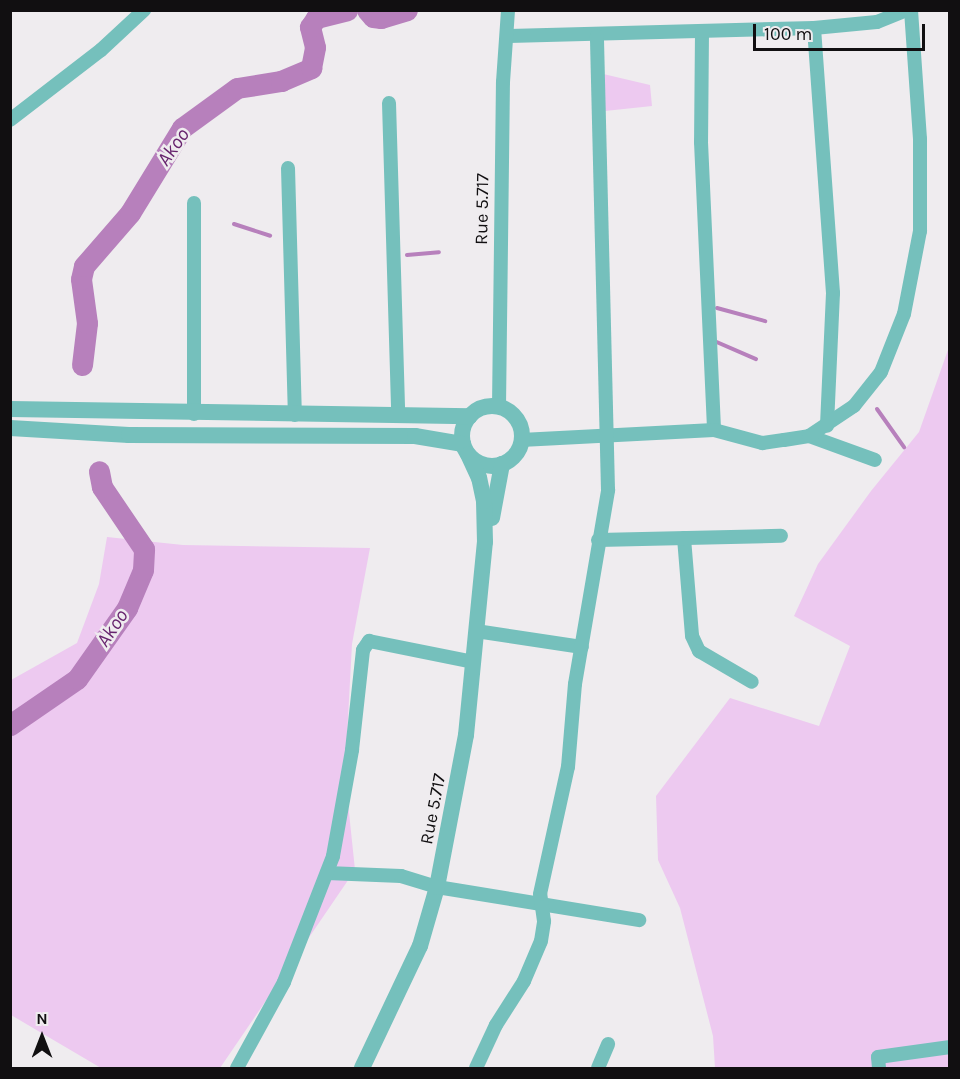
<!DOCTYPE html>
<html>
<head>
<meta charset="utf-8">
<style>
	body { margin:0 }
	#map { position:relative; width:960px; height:1079px; overflow:hidden; background:#efecef; font-family:Karla,sans-serif }
	div>[style] { position:absolute }
	.green>* { inset:0; background:#edc9f0 }
	.stream>* { height:4px; margin:-2px; padding:0 2px; transform-origin:2px; border-radius:2px; background:#b780bc }
	.river>* { height:21px; margin:-10.5px; padding:0 10.5px; transform-origin:10.5px; border-radius:10.5px; background:#b780bc }
	.minor>* { height:14px; margin:-7px; padding:0 7px; transform-origin:7px; border-radius:7px; background:#75c0bc }
	.tertiary>* { height:16px; margin:-8px; padding:0 8px; transform-origin:8px; border-radius:8px; background:#75c0bc }
	.tertiary>.ring { margin:-8px; padding:0; box-sizing:content-box; background:none; border:16px solid #75c0bc; border-radius:50% }
	span { translate:-50% -50%; white-space:nowrap; text-align:center; line-height:1.15; -webkit-text-stroke:5px #efecef; paint-order:stroke }
	.street-label { font-size:18px; color:#110f11 }
	.water-label { font-size:20px; color:#67246e; font-style:italic }
	.frame { position:absolute; inset:0; border:12px solid #110f11; pointer-events:none }
	.north { position:absolute; left:12px; top:1007px; width:60px; height:60px; -webkit-text-stroke:4px #efecef; paint-order:stroke; rotate:0deg; font-size:16px; font-weight:700; line-height:24px; text-align:center; color:#110f11 }
	.north::after { content:''; display:block; margin:auto; width:21px; height:27px; background:#110f11; clip-path:polygon(50% 0,100% 100%,50% 72%,0 100%) }
	.scale { position:absolute; left:753px; top:24px; width:172px; height:27px; box-sizing:border-box; border:3px solid #110f11; border-top:0; padding-left:8px; font-size:18px; line-height:21px; white-space:nowrap; color:#110f11; -webkit-text-stroke:4px #efecef; paint-order:stroke }
</style>
</head>
<body>
<div id="map">
	<div class="green">
		<i style="clip-path:polygon(599px 73px,650px 85px,652px 106px,605px 111px)"></i>
		<i style="clip-path:polygon(949px 347px,949px 1068px,715px 1068px,713px 1036px,680px 908px,658px 860px,656px 796px,730px 698px,819px 726px,850px 646px,794px 616px,818px 564px,871px 491px,919px 432px)"></i>
		<i style="clip-path:polygon(107px 537px,183px 545px,370px 548px,352px 644px,345px 774px,355px 870px,220px 1068px,101px 1068px,11px 1015px,11px 680px,77px 643px,99px 584px)"></i>
	</div>
	<div class="stream">
		<i style="left:234px;top:224px;width:38px;rotate:18deg"></i>
		<i style="left:407px;top:255px;width:32px;rotate:-5deg"></i>
		<i style="left:717px;top:308px;width:50px;rotate:15.2deg"></i>
		<i style="left:712px;top:340px;width:48px;rotate:23.4deg"></i>
		<i style="left:877px;top:409px;width:47px;rotate:54.6deg"></i>
	</div>
	<div class="river">
		<i style="left:367px;top:10px;width:9px;rotate:49deg"></i>
		<i style="left:373px;top:17px;width:8px;rotate:7deg"></i>
		<i style="left:381px;top:18px;width:27px;rotate:-17deg"></i>
		<i style="left:82px;top:365px;width:42px;rotate:-83.2deg"></i>
		<i style="left:87px;top:323px;width:44px;rotate:-97.8deg"></i>
		<i style="left:81px;top:279px;width:13px;rotate:-77deg"></i>
		<i style="left:84px;top:266px;width:70px;rotate:-49deg"></i>
		<i style="left:130px;top:213px;width:100px;rotate:-58.5deg"></i>
		<i style="left:182px;top:128px;width:68px;rotate:-36deg"></i>
		<i style="left:237px;top:88px;width:45px;rotate:-9deg"></i>
		<i style="left:281px;top:81px;width:33px;rotate:-23deg"></i>
		<i style="left:311px;top:68px;width:21px;rotate:-79deg"></i>
		<i style="left:315px;top:47px;width:21px;rotate:-104deg"></i>
		<i style="left:310px;top:27px;width:11px;rotate:-56deg"></i>
		<i style="left:316px;top:18px;width:32px;rotate:-14deg"></i>
		<i style="left:10px;top:725px;width:81px;rotate:-34.5deg"></i>
		<i style="left:77px;top:679px;width:87px;rotate:-54.8deg"></i>
		<i style="left:127px;top:608px;width:41px;rotate:-67.2deg"></i>
		<i style="left:143px;top:570px;width:21px;rotate:-87deg"></i>
		<i style="left:144px;top:549px;width:75px;rotate:-124.1deg"></i>
		<i style="left:102px;top:487px;width:16px;rotate:-101deg"></i>
	</div>
	<div class="minor">
		<i style="left:814px;top:28px;width:266px;rotate:85.9deg"></i>
		<i style="left:833px;top:293px;width:133px;rotate:92.6deg"></i>
		<i style="left:702px;top:32px;width:110px;rotate:90.5deg"></i>
		<i style="left:701px;top:142px;width:288px;rotate:87.4deg"></i>
		<i style="left:509px;top:36px;width:305px;rotate:-1.5deg"></i>
		<i style="left:814px;top:28px;width:63px;rotate:-5.4deg"></i>
		<i style="left:877px;top:22px;width:32px;rotate:-22deg"></i>
		<i style="left:389px;top:103px;width:312px;rotate:88.3deg"></i>
		<i style="left:10px;top:120px;width:115px;rotate:-37.6deg"></i>
		<i style="left:101px;top:50px;width:59px;rotate:-42.9deg"></i>
		<i style="left:288px;top:168px;width:247px;rotate:88.4deg"></i>
		<i style="left:194px;top:203px;width:211px;rotate:90deg"></i>
		<i style="left:499px;top:407px;width:325px;rotate:-89.3deg"></i>
		<i style="left:503px;top:82px;width:72px;rotate:-86deg"></i>
		<i style="left:809px;top:436px;width:70px;rotate:20deg"></i>
		<i style="left:521px;top:440px;width:193px;rotate:-3deg"></i>
		<i style="left:714px;top:430px;width:50px;rotate:15.2deg"></i>
		<i style="left:762px;top:443px;width:22px;rotate:-8deg"></i>
		<i style="left:784px;top:440px;width:25px;rotate:-9deg"></i>
		<i style="left:809px;top:436px;width:54px;rotate:-33.7deg"></i>
		<i style="left:854px;top:406px;width:43px;rotate:-51.5deg"></i>
		<i style="left:881px;top:372px;width:62px;rotate:-68.4deg"></i>
		<i style="left:904px;top:314px;width:85px;rotate:-79.1deg"></i>
		<i style="left:920px;top:231px;width:92px;rotate:-90deg"></i>
		<i style="left:920px;top:139px;width:129px;rotate:-94deg"></i>
		<i style="left:684px;top:538px;width:98px;rotate:85.3deg"></i>
		<i style="left:692px;top:636px;width:17px;rotate:65deg"></i>
		<i style="left:699px;top:651px;width:61px;rotate:30.3deg"></i>
		<i style="left:598px;top:540px;width:183px;rotate:-1.3deg"></i>
		<i style="left:476px;top:631px;width:107px;rotate:8.6deg"></i>
		<i style="left:327px;top:873px;width:74px;rotate:2.3deg"></i>
		<i style="left:401px;top:876px;width:38px;rotate:17deg"></i>
		<i style="left:437px;top:887px;width:205px;rotate:9.3deg"></i>
		<i style="left:237px;top:1068px;width:98px;rotate:-61.3deg"></i>
		<i style="left:284px;top:982px;width:135px;rotate:-68.7deg"></i>
		<i style="left:333px;top:856px;width:108px;rotate:-79.8deg"></i>
		<i style="left:352px;top:750px;width:101px;rotate:-83.7deg"></i>
		<i style="left:363px;top:650px;width:11px;rotate:-56deg"></i>
		<i style="left:369px;top:641px;width:106px;rotate:11.4deg"></i>
		<i style="left:476px;top:1068px;width:47px;rotate:-65.1deg"></i>
		<i style="left:496px;top:1025px;width:52px;rotate:-57.5deg"></i>
		<i style="left:524px;top:981px;width:43px;rotate:-67deg"></i>
		<i style="left:541px;top:941px;width:20px;rotate:-81deg"></i>
		<i style="left:544px;top:921px;width:27px;rotate:-98deg"></i>
		<i style="left:540px;top:894px;width:130px;rotate:-77.6deg"></i>
		<i style="left:568px;top:767px;width:83px;rotate:-85.2deg"></i>
		<i style="left:575px;top:684px;width:197px;rotate:-80.3deg"></i>
		<i style="left:608px;top:490px;width:454px;rotate:-91.4deg"></i>
		<i style="left:598px;top:1068px;width:26px;rotate:-67deg"></i>
		<i style="left:879px;top:1068px;width:11px;rotate:-95deg"></i>
		<i style="left:878px;top:1057px;width:73px;rotate:-7.9deg"></i>
	</div>
	<div class="tertiary">
		<i class="ring" style="left:462px;top:406px;width:44px;height:44px"></i>
		<i style="left:10px;top:409px;width:460px;rotate:0.9deg"></i>
		<i style="left:10px;top:428px;width:119px;rotate:3.4deg"></i>
		<i style="left:129px;top:435px;width:286px;rotate:0.2deg"></i>
		<i style="left:415px;top:436px;width:49px;rotate:9.5deg"></i>
		<i style="left:492px;top:518px;width:55px;rotate:-79.5deg"></i>
		<i style="left:362px;top:1068px;width:135px;rotate:-64.6deg"></i>
		<i style="left:420px;top:946px;width:61px;rotate:-73.9deg"></i>
		<i style="left:437px;top:887px;width:155px;rotate:-79.2deg"></i>
		<i style="left:466px;top:735px;width:194px;rotate:-84.4deg"></i>
		<i style="left:485px;top:542px;width:41px;rotate:-91.4deg"></i>
		<i style="left:484px;top:501px;width:24px;rotate:-102deg"></i>
		<i style="left:479px;top:478px;width:26px;rotate:-115deg"></i>
	</div>
	<div class="street-label">
		<span style="left:482px;top:209px;rotate:-89deg">Rue 5.717</span>
		<span style="left:433px;top:809px;rotate:-79deg">Rue 5.717</span>
	</div>
	<div class="water-label">
		<span style="left:173px;top:147px;rotate:-55deg">Akoo</span>
		<span style="left:112px;top:628px;rotate:-56deg">Akoo</span>
	</div>
	<div class="frame"></div>
	<div class="north">N</div>
	<div class="scale">100 m</div>
</div>
</body>
</html>
